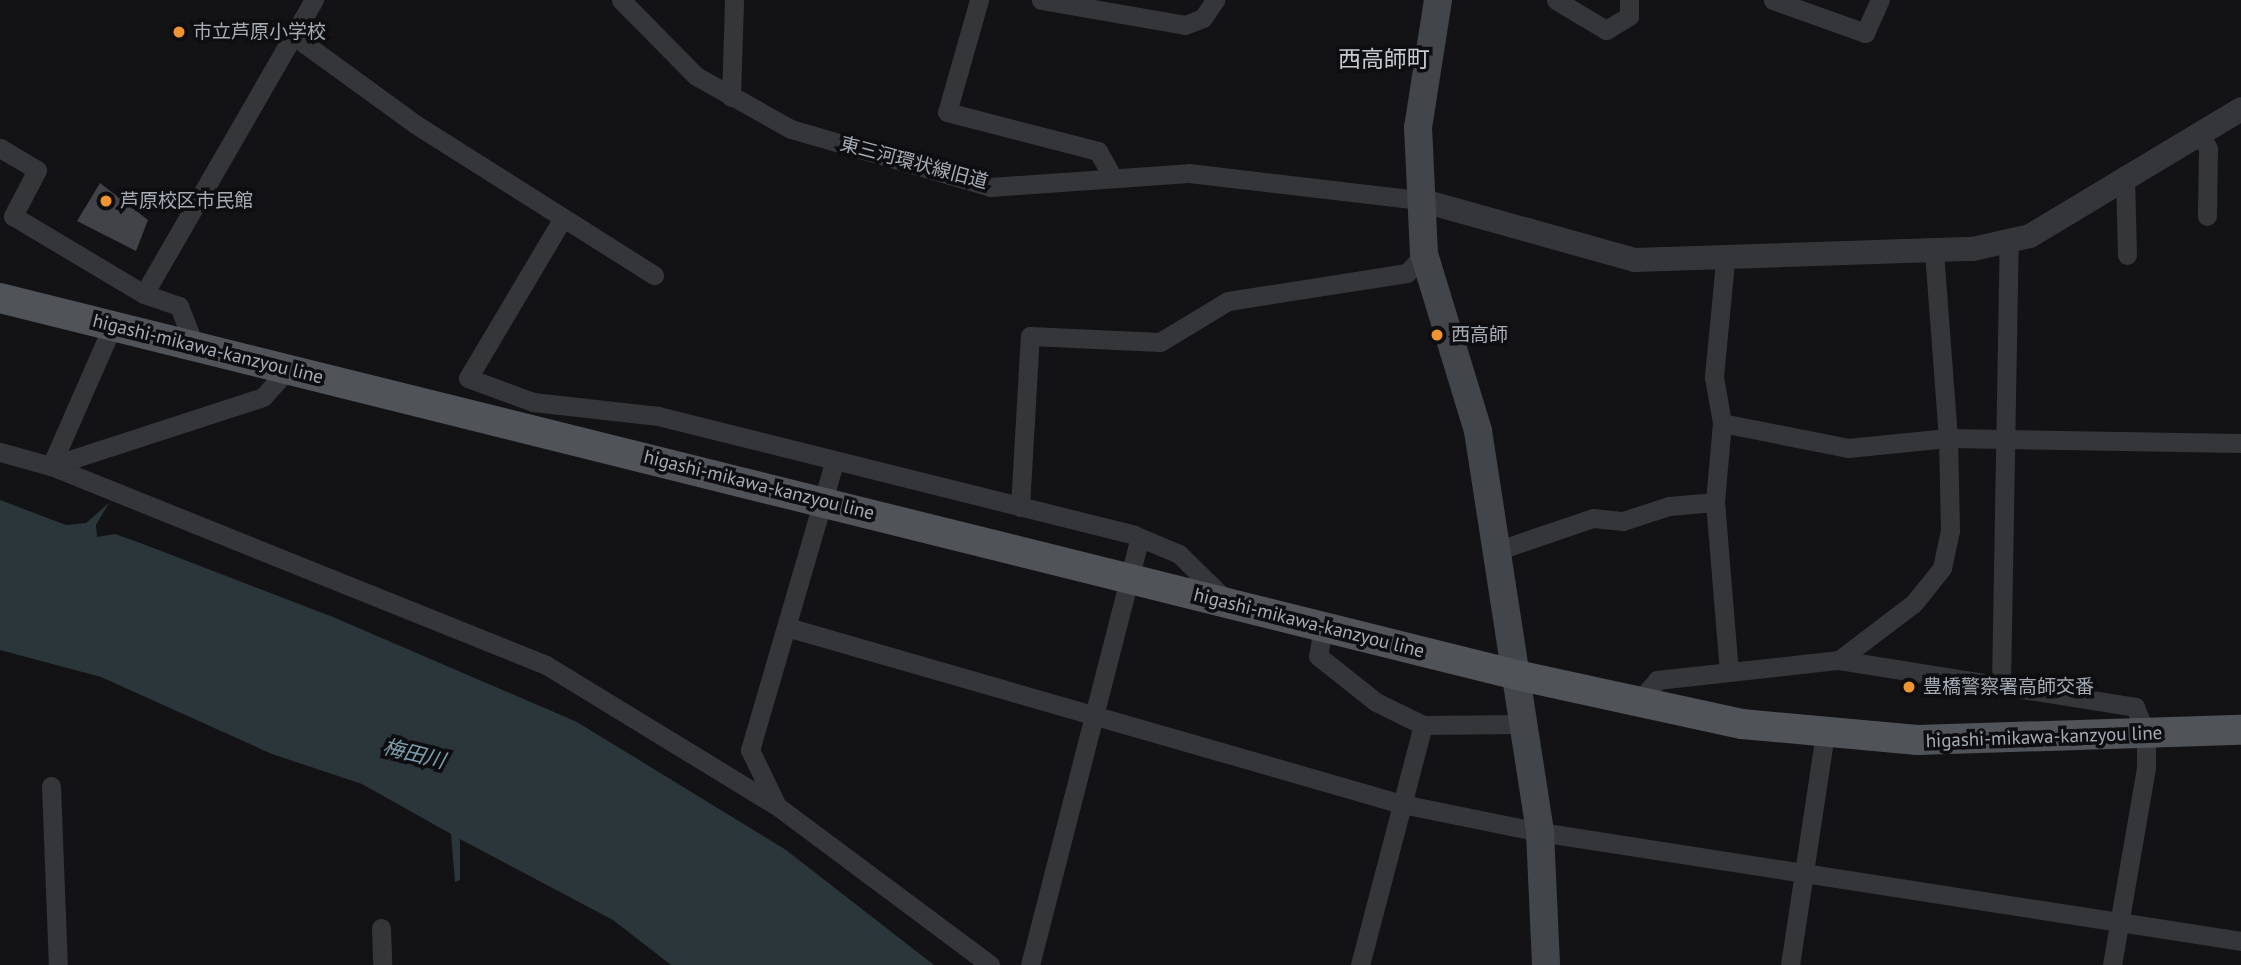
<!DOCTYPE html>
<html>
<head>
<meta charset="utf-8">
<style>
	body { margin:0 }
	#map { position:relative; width:2241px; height:965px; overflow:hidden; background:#131315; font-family:"PT Sans","Noto Sans JP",sans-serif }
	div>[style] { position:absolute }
	.water>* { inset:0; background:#2b363a }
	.building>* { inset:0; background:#424348 }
	.minor>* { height:19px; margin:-9.5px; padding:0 9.5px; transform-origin:9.5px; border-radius:9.5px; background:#34363a }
	.tertiary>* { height:24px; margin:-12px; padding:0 12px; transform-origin:12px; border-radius:12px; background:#34363a }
	.secondary>* { height:28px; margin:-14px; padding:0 14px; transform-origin:14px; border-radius:14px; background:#424549 }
	.primary>* { height:30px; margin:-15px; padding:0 15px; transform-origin:15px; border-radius:15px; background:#505358 }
	.dots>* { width:19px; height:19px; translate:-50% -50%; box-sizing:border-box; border:4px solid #0e0e10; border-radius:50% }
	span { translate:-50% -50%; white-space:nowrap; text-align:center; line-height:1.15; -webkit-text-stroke:7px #0e0e10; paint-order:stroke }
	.poi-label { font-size:19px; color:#a5acb5 }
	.left { translate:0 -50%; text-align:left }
	.street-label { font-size:19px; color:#a5acb5 }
	.water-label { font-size:21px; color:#7c9fb0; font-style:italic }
	.quarter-label { font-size:23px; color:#c6cad1 }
</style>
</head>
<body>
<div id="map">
	<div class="water">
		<i style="clip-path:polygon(0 500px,66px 525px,86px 523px,109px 503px,96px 525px,97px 537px,115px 534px,143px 544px,333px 617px,577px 722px,786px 850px,934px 965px,671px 965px,613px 920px,460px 839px,460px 880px,455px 882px,451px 834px,362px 784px,272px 754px,101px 677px,0 650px)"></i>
	</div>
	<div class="building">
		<i style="clip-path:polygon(100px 183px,148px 220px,136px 251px,77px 221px)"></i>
	</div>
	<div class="minor">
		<i style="left:621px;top:0;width:107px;rotate:45.4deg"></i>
		<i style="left:696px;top:76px;width:109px;rotate:29.2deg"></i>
		<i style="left:791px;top:129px;width:207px;rotate:16.2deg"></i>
		<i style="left:990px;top:187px;width:199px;rotate:-4deg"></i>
		<i style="left:1189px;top:173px;width:233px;rotate:6.7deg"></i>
		<i style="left:979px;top:0;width:116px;rotate:105.9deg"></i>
		<i style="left:947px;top:112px;width:156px;rotate:14.5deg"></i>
		<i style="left:1098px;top:151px;width:29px;rotate:61deg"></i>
		<i style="left:1041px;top:0;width:146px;rotate:9.8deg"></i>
		<i style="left:1185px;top:25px;width:19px;rotate:-21deg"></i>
		<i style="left:1203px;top:18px;width:22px;rotate:-56deg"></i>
		<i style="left:1556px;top:0;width:58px;rotate:31deg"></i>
		<i style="left:1606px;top:30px;width:27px;rotate:-31deg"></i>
		<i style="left:1629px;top:16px;width:16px;rotate:-90deg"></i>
		<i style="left:1773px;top:0;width:98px;rotate:19.7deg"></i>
		<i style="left:1865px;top:33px;width:36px;rotate:-66deg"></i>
		<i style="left:294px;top:36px;width:150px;rotate:36deg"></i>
		<i style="left:415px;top:124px;width:283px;rotate:32.3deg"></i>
		<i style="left:731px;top:97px;width:97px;rotate:-88.2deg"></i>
		<i style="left:2200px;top:133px;width:18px;rotate:63deg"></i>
		<i style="left:2208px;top:149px;width:67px;rotate:90.9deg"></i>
		<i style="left:0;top:148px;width:43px;rotate:30.7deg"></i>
		<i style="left:37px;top:170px;width:52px;rotate:117.6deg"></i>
		<i style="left:13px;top:216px;width:152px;rotate:30.8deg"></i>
		<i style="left:144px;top:294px;width:37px;rotate:19deg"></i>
		<i style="left:179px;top:306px;width:41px;rotate:68.5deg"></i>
		<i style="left:2125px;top:175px;width:80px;rotate:88.6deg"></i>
		<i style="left:563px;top:218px;width:186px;rotate:120.7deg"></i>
		<i style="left:468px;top:378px;width:69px;rotate:20.3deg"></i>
		<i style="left:533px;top:402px;width:126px;rotate:6.4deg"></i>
		<i style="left:658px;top:416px;width:491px;rotate:14deg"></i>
		<i style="left:1134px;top:535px;width:49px;rotate:22.9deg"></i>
		<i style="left:1179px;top:554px;width:69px;rotate:44.4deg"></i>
		<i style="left:1725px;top:262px;width:116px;rotate:95.5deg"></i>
		<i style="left:1714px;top:377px;width:47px;rotate:80.1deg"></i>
		<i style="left:1722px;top:423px;width:79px;rotate:95.1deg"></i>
		<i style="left:1715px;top:502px;width:170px;rotate:85.3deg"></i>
		<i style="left:144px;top:294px;width:340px;rotate:-60deg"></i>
		<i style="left:1722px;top:423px;width:128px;rotate:11.2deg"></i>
		<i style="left:1848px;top:448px;width:100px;rotate:-5.7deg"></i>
		<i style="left:1948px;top:438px;width:293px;rotate:1deg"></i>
		<i style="left:0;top:452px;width:53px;rotate:15.4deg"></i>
		<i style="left:51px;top:466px;width:534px;rotate:21.9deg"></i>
		<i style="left:546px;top:665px;width:271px;rotate:31.4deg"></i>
		<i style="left:777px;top:806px;width:266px;rotate:36.7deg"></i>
		<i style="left:51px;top:466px;width:223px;rotate:-18deg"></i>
		<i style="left:263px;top:397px;width:38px;rotate:-48deg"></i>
		<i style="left:51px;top:466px;width:154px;rotate:-66.3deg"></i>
		<i style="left:1020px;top:507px;width:171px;rotate:-86.7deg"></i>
		<i style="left:1030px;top:336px;width:130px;rotate:2.6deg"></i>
		<i style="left:1160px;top:342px;width:79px;rotate:-31.1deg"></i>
		<i style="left:1228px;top:301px;width:181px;rotate:-8.9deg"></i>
		<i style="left:1407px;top:273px;width:25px;rotate:-48deg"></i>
		<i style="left:1496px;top:551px;width:102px;rotate:-18.8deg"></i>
		<i style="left:1593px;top:518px;width:30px;rotate:6deg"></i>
		<i style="left:1623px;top:521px;width:48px;rotate:-18.1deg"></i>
		<i style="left:1669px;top:506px;width:46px;rotate:-5deg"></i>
		<i style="left:1323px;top:626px;width:30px;rotate:99deg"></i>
		<i style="left:1318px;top:656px;width:74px;rotate:38.4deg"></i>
		<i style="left:1376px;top:702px;width:52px;rotate:26.1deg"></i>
		<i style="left:1423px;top:725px;width:99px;rotate:-0.6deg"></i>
		<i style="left:787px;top:627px;width:640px;rotate:16.06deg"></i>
		<i style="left:1402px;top:804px;width:141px;rotate:11.5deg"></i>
		<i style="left:1540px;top:832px;width:709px;rotate:8.84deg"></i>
		<i style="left:1839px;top:660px;width:94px;rotate:-37.2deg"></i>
		<i style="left:1914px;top:603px;width:45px;rotate:-51.3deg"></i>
		<i style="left:1942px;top:568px;width:38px;rotate:-78deg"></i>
		<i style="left:1950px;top:531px;width:93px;rotate:-91.2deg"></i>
		<i style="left:1948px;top:438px;width:189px;rotate:-94.3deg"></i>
		<i style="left:2001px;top:685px;width:442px;rotate:-89deg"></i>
		<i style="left:1639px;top:701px;width:28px;rotate:-49deg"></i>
		<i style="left:1657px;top:680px;width:183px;rotate:-6.3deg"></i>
		<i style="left:1839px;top:660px;width:300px;rotate:9deg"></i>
		<i style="left:2135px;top:707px;width:29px;rotate:68deg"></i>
		<i style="left:2146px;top:734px;width:34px;rotate:90deg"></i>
		<i style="left:2146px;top:768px;width:200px;rotate:99.8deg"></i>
		<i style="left:51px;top:786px;width:179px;rotate:87.8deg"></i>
		<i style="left:777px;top:806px;width:62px;rotate:-115.7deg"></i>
		<i style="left:750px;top:750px;width:300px;rotate:-73.7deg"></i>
		<i style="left:381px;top:928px;width:37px;rotate:88deg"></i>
		<i style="left:1030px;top:965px;width:441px;rotate:-75.6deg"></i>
		<i style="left:1360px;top:965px;width:248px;rotate:-75.3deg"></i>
		<i style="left:1790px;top:965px;width:234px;rotate:-81.4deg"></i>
	</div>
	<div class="tertiary">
		<i style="left:1420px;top:200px;width:223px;rotate:15.6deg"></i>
		<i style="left:1635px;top:260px;width:338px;rotate:-1.9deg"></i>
		<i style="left:1973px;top:249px;width:58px;rotate:-12.8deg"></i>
		<i style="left:2030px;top:236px;width:246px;rotate:-31deg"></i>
	</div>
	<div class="secondary">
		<i style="left:1438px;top:0;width:129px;rotate:98.9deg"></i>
		<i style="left:1418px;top:127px;width:127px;rotate:87.3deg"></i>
		<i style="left:1424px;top:254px;width:185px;rotate:73deg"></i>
		<i style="left:1478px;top:431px;width:406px;rotate:81.2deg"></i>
		<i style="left:1540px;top:832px;width:133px;rotate:87.4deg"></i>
	</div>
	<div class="primary">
		<i style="left:0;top:298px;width:1563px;rotate:13.96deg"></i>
		<i style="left:1517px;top:675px;width:230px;rotate:12.3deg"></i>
		<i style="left:1742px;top:724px;width:176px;rotate:5.2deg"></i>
		<i style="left:1917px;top:740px;width:324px;rotate:-1.8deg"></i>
	</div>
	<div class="dots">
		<i style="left:179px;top:32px;background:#ef9430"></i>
		<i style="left:106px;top:201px;background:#ef9430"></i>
		<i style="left:1437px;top:335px;background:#ef9430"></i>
		<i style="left:1909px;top:687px;background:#ef9430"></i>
	</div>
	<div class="poi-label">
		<span class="left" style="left:193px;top:32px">市立芦原小学校</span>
		<span class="left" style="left:120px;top:201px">芦原校区市民館</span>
		<span class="left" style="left:1451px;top:335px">西高師</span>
		<span class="left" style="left:1923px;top:687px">豊橋警察署高師交番</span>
	</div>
	<div class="street-label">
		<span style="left:914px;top:163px;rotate:15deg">東三河環状線旧道</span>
		<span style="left:208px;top:349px;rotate:14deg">higashi-mikawa-kanzyou line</span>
		<span style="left:759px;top:485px;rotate:14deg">higashi-mikawa-kanzyou line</span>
		<span style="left:1309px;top:623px;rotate:14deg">higashi-mikawa-kanzyou line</span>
		<span style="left:2044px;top:737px;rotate:-2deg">higashi-mikawa-kanzyou line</span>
	</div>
	<div class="water-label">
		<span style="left:414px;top:754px;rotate:14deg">梅田川</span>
	</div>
	<div class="quarter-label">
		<span style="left:1384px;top:59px">西高師町</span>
	</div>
</div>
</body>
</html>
